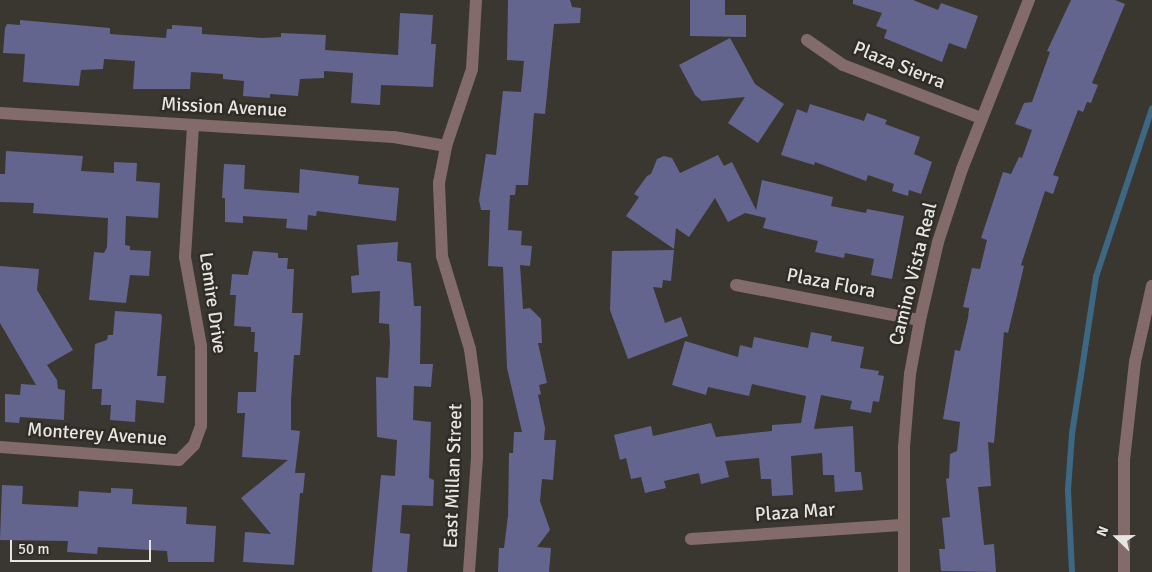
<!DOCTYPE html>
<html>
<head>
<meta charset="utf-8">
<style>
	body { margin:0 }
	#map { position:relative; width:1152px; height:572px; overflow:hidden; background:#3a3730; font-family:Signika,sans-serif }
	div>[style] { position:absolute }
	.stream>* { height:5.5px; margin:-2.75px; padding:0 2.75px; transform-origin:2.75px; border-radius:2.75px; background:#3c6884 }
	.building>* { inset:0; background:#63658f }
	.minor>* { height:12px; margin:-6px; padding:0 6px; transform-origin:6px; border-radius:6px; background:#836b6a }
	span { translate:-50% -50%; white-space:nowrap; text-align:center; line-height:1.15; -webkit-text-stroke:5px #2f2d26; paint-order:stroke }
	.street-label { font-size:19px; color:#e7e5e1 }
	.north { position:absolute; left:1092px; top:512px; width:50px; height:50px; -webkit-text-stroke:4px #2f2d26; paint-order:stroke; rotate:292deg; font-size:14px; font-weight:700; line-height:20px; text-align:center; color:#e7e5e1 }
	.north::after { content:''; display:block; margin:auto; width:18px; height:22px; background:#e7e5e1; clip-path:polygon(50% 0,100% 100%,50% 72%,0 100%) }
	.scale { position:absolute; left:10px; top:540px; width:141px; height:22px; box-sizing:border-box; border:2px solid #e7e5e1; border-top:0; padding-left:6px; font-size:15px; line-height:18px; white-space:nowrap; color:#e7e5e1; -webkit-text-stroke:4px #2f2d26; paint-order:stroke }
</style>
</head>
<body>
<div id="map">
	<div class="stream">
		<i style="left:1072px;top:572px;width:82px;rotate:-92.8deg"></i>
		<i style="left:1068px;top:490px;width:56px;rotate:-85.9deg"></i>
		<i style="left:1072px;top:434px;width:159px;rotate:-81.3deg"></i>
		<i style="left:1096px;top:277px;width:177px;rotate:-71.6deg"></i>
	</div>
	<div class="building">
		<i style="clip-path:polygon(508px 0,570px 0,572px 7px,581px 8px,580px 23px,554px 24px,545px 114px,534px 113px,528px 185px,516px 185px,515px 195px,510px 195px,508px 230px,522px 231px,521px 245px,532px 246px,530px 266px,520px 265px,523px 309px,530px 308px,541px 319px,542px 343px,538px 343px,547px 383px,539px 385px,541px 394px,538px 395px,545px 428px,544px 440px,556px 440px,553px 480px,542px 479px,540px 501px,550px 530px,537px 547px,551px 548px,549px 572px,498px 572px,499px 548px,504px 548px,508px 516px,509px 453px,513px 453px,514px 432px,522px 432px,507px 368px,503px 267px,488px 266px,490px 210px,481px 210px,479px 200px,486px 154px,496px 155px,503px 91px,521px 92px,524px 61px,507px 60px)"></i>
		<i style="clip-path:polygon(690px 0,725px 0,725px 15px,746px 15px,746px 37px,690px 36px)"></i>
		<i style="clip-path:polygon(853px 0,913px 0,938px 10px,941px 3px,978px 16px,966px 49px,949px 43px,942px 62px,884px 38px,887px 30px,876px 26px,882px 13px,853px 4px)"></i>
		<i style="clip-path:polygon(1071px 0,1115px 0,1125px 4px,1092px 83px,1098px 85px,1091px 103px,1087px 102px,1083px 112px,1078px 110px,1053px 175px,1059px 177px,1053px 194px,1045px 191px,1021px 265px,1024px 266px,1008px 333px,1004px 332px,994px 443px,988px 442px,991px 486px,978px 487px,984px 545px,994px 544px,996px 572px,941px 571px,939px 549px,945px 549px,942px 518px,950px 517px,946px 479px,949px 478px,950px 454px,957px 451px,960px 422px,943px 419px,955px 350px,960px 351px,968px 318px,969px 308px,963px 307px,972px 268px,980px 269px,987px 240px,981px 238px,1003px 172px,1011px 174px,1019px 157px,1022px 158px,1032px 130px,1015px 124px,1024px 103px,1032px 102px,1050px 52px,1047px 51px)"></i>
		<i style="clip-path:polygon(400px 13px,433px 15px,431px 44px,436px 44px,433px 87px,381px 85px,380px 105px,351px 103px,353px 73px,324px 71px,324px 78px,300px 79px,298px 96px,270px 94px,270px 98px,243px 96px,244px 81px,223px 79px,223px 74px,191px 72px,190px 89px,133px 89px,135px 61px,104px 59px,103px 69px,81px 70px,79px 86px,23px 82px,25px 54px,3px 53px,5px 28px,7px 24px,20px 25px,20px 20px,110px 28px,110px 34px,166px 38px,167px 29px,172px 29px,172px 25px,202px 27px,202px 34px,263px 38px,281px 37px,281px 33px,326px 35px,325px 50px,398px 55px)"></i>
		<i style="clip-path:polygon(730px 38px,755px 84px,784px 104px,758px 143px,728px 123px,745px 97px,702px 101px,695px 95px,679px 65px)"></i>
		<i style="clip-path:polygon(810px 104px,864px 121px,867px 113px,887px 120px,885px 124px,920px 137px,914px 154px,932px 162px,921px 194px,909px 190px,908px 196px,892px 191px,894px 184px,868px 175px,866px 181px,815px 162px,814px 165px,781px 155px,797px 109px,807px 113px)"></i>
		<i style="clip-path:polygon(6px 151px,83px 156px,81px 171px,114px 173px,114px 162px,137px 163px,136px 181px,160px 183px,158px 218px,126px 216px,125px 245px,130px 246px,130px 250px,151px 251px,149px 276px,130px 275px,126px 303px,89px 300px,94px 252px,104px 253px,107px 247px,108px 218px,33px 213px,34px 203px,0 202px,0 174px,5px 174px)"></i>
		<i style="clip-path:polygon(718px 155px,724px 166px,732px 162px,756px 210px,762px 180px,833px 197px,831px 206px,866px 213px,867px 209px,904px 216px,892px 279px,871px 275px,874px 259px,845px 253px,844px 258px,815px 252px,818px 241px,763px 228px,766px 218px,745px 213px,728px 222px,715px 198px,689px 237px,676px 228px,674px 249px,626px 216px,639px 197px,634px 194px,647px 176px,651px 174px,657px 159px,664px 156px,672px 158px,680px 173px)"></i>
		<i style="clip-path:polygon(224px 164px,245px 165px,244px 189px,299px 193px,300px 169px,359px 176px,358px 184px,399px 188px,396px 221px,317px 211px,316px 216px,308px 215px,307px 230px,286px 228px,287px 219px,243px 216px,243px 223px,225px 222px,225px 198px,222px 198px)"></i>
		<i style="clip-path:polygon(398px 242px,397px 261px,411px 263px,414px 306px,421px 306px,420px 364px,433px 364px,431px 387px,414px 386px,413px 420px,431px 422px,429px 478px,434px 480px,433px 506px,402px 505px,400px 533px,410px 534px,407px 572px,372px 572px,381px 475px,395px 476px,397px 440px,377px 437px,376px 377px,388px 378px,390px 343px,389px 324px,379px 323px,380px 291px,352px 293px,351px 276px,359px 275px,357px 245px)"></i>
		<i style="clip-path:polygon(674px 250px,671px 281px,663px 280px,662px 288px,653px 287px,665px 323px,681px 317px,688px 336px,628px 359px,610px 310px,612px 251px)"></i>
		<i style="clip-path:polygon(253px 251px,278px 253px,278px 258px,288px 258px,287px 269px,294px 269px,292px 313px,303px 313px,300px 355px,294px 355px,291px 400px,291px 430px,300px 431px,295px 473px,305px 473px,303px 493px,300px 493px,294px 565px,243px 562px,245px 532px,271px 534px,241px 498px,288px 460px,242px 457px,245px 413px,237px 413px,238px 392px,256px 392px,258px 352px,254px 352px,255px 332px,251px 332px,251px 327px,234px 326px,236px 295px,230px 295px,232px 274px,248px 275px)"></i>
		<i style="clip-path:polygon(0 266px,39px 269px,37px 290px,73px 350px,47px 365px,57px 380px,58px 389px,65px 390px,64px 420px,20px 417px,19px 423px,5px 422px,5px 394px,20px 395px,21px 384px,36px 385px,0 323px)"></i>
		<i style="clip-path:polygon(115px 311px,161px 314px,162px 317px,157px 376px,166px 376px,164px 403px,136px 400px,135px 422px,110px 420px,111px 405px,101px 405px,102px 389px,92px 389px,95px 344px,107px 340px,108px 335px,113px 335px)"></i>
		<i style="clip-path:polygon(811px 332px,832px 336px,831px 341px,864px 347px,860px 368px,879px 371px,878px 375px,884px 376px,879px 402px,873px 401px,871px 413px,850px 409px,852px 401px,821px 395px,814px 429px,853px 426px,855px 472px,861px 472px,863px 490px,835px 492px,834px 475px,823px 475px,822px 453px,791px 456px,793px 495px,772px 496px,771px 479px,761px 479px,759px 458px,725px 461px,729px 477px,701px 484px,699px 473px,664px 481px,666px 488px,645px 493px,641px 477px,631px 479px,626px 458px,620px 460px,614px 435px,651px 426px,653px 436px,711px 423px,716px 437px,772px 431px,772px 425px,801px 423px,806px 396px,752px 384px,749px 396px,708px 387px,706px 395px,672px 385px,685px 341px,738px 357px,740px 345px,752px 348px,754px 337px,808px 348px)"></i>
		<i style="clip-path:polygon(2px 485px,23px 486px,22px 504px,78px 507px,79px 491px,111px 493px,111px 488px,133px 489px,132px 504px,187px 507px,186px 524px,216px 526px,214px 562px,168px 562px,167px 551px,98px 547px,97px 554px,67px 552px,68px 541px,0 540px)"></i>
	</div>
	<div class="minor">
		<i style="left:807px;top:40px;width:44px;rotate:34.8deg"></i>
		<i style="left:843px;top:65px;width:148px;rotate:21deg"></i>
		<i style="left:0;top:113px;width:395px;rotate:3.5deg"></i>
		<i style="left:394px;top:137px;width:53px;rotate:9.8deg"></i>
		<i style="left:736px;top:285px;width:187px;rotate:10.8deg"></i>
		<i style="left:0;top:447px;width:179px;rotate:4.2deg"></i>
		<i style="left:179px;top:460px;width:21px;rotate:-45deg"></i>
		<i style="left:194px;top:445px;width:20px;rotate:-70deg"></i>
		<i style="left:201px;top:426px;width:80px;rotate:-90deg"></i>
		<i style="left:201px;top:346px;width:90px;rotate:-100.2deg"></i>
		<i style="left:185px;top:257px;width:132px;rotate:-86.5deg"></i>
		<i style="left:691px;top:539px;width:211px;rotate:-3.8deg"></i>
		<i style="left:469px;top:572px;width:115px;rotate:-86deg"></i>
		<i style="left:477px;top:457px;width:56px;rotate:-90deg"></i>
		<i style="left:477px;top:401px;width:52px;rotate:-97.7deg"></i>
		<i style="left:470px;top:349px;width:97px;rotate:-106.8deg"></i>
		<i style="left:442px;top:256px;width:73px;rotate:-92.4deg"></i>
		<i style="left:439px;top:183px;width:38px;rotate:-79deg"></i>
		<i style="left:446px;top:146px;width:81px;rotate:-71.3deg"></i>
		<i style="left:472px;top:69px;width:69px;rotate:-86.7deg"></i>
		<i style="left:904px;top:572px;width:125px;rotate:-90deg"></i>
		<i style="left:904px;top:447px;width:73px;rotate:-85.3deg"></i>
		<i style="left:910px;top:374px;width:55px;rotate:-79.5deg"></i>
		<i style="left:920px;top:320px;width:80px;rotate:-77deg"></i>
		<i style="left:938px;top:242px;width:77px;rotate:-71.8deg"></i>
		<i style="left:962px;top:169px;width:182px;rotate:-68.4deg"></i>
		<i style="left:1124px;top:572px;width:112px;rotate:-90deg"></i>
		<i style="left:1124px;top:460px;width:99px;rotate:-83.6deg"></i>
		<i style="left:1135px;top:362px;width:78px;rotate:-77.4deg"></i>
	</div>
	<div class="street-label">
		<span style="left:899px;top:66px;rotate:22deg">Plaza Sierra</span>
		<span style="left:224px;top:108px;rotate:3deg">Mission Avenue</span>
		<span style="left:914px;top:274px;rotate:-76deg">Camino Vista Real</span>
		<span style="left:831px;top:284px;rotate:11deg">Plaza Flora</span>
		<span style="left:212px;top:303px;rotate:82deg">Lemire Drive</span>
		<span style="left:97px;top:435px;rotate:4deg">Monterey Avenue</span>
		<span style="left:454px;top:476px;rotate:-88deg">East Millan Street</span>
		<span style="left:795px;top:513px;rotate:-4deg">Plaza Mar</span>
	</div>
	<div class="north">N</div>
	<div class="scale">50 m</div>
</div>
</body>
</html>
